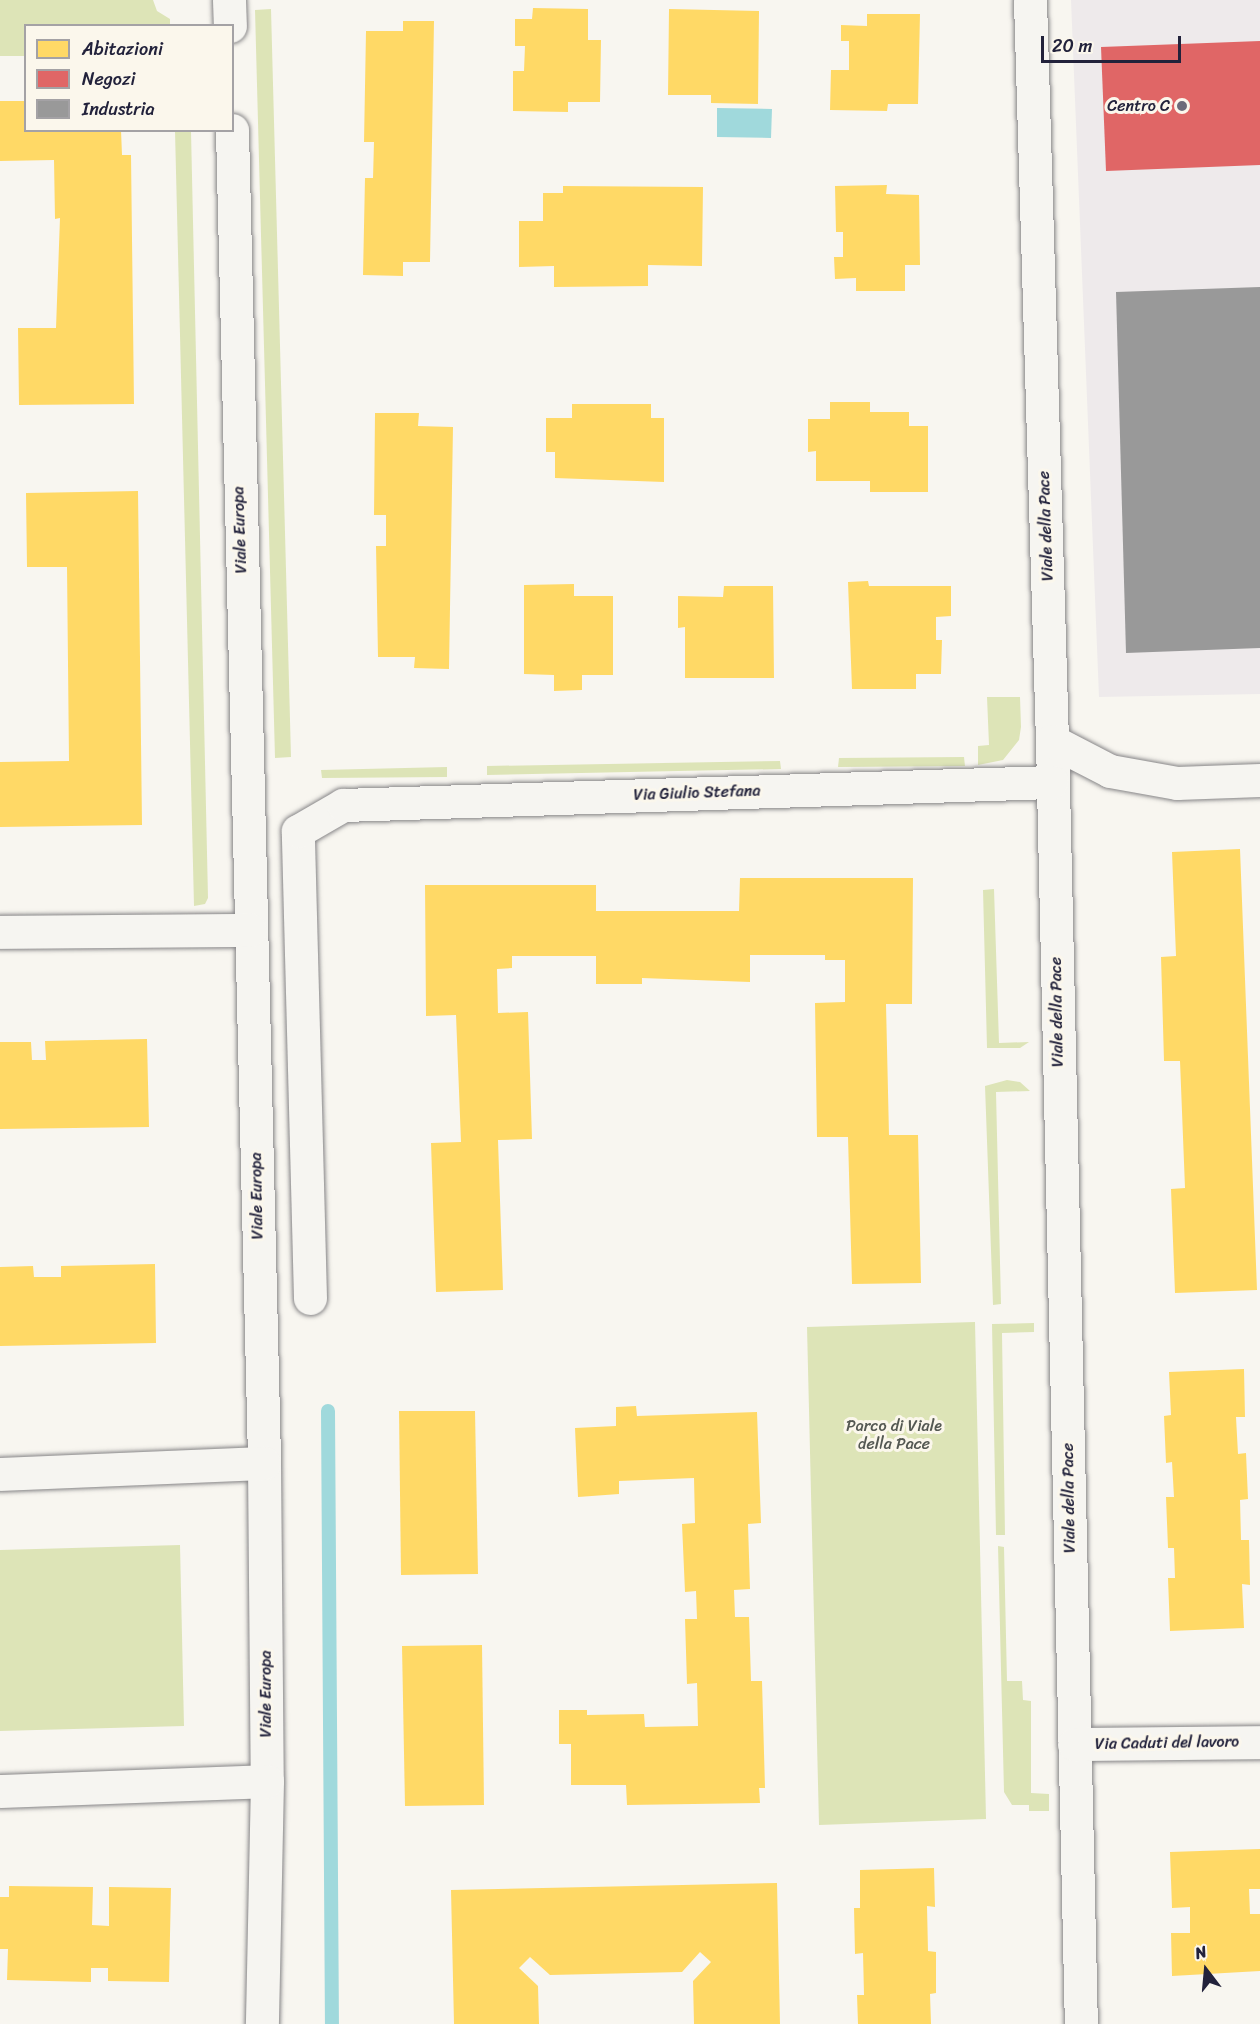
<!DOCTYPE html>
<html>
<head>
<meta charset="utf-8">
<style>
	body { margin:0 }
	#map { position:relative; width:1260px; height:2024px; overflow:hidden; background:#f8f6f0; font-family:Sriracha,sans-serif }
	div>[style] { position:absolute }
	.built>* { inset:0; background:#eeeaeb }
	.green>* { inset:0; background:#dde4b7 }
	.water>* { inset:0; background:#a0d9dc }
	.homes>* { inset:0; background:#ffd966 }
	.shops>* { inset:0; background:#e06666 }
	.industry>* { inset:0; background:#999 }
	.stream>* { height:14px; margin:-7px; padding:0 7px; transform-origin:7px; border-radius:7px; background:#a0d9dc }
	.roads { filter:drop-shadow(0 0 2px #878688) drop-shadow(0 0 2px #878688) }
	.minor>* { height:33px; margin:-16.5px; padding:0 16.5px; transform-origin:16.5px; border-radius:16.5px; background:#f6f5f1 }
	.dots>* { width:16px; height:16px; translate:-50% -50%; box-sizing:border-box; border:3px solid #fbf7ec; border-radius:50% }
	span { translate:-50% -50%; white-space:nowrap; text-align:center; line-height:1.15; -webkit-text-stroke:6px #fbf7ec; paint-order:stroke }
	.poi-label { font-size:16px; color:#22223b }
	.right { translate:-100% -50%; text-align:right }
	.street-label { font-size:16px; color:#22223b }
	.park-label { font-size:16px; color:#545852 }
	.legend { position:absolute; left:24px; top:24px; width:210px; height:108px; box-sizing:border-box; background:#fbf7ec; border:2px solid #a4a2a5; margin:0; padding:8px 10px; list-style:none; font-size:18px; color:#22223b }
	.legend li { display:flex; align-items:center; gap:12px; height:30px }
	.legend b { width:30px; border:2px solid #a4a2a5 }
	.north { position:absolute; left:1176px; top:1940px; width:60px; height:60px; -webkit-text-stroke:4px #fbf7ec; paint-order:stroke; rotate:344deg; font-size:16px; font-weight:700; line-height:24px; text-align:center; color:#22223b }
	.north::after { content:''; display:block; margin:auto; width:21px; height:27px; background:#22223b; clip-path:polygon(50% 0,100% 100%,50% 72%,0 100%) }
	.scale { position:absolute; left:1041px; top:36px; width:140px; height:27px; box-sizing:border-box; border:3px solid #22223b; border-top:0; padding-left:8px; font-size:18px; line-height:21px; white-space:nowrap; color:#22223b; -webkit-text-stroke:4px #fbf7ec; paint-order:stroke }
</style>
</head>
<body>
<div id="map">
	<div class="built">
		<i style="clip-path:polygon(1071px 0,1260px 0,1260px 694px,1099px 697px)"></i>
	</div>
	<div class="green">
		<i style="clip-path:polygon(0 0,153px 0,157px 11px,170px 19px,170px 25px,26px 26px,25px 56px,0 56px)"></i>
		<i style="clip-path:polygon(271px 9px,291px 757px,275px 758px,255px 10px)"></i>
		<i style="clip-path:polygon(175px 131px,191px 131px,208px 898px,205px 904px,194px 906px)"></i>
		<i style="clip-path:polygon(987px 697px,1020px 697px,1021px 727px,1019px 740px,1003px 760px,978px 765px,978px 746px,989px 745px)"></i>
		<i style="clip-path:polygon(964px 757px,965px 766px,838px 767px,839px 758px)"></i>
		<i style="clip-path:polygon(780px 761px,781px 769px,487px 775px,487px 766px)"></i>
		<i style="clip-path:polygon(447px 767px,447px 777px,322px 778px,321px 770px)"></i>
		<i style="clip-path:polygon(994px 889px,999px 1043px,1029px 1042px,1020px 1048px,987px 1048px,983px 890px)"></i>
		<i style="clip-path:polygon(1007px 1080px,1020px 1082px,1030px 1091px,996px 1092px,1001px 1304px,993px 1305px,985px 1086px)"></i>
		<i style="clip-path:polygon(975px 1322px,986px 1819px,819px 1825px,807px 1327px)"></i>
		<i style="clip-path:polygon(1034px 1323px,1034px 1332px,1002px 1333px,1005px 1535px,996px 1535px,992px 1324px)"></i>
		<i style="clip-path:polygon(180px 1545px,184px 1726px,0 1731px,0 1550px)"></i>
		<i style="clip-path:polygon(998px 1546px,1004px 1547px,1007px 1681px,1022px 1681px,1023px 1700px,1031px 1701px,1031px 1793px,1049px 1794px,1049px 1811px,1029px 1811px,1029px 1805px,1012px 1805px,1004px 1792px)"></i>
	</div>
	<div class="water">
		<i style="clip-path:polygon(717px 108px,772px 109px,771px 138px,717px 137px)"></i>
	</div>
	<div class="homes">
		<i style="clip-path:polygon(533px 8px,588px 9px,588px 40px,601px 40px,600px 102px,568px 102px,568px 112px,513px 111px,513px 71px,524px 71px,525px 46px,515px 46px,515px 19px,532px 19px)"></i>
		<i style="clip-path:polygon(669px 9px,759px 11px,758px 104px,711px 103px,711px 95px,668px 95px)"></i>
		<i style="clip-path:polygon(867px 14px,920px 14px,918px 104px,888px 104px,887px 111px,830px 110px,831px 70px,849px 70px,849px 41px,841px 41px,841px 25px,867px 26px)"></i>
		<i style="clip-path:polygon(403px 21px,434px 21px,430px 262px,403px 262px,403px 276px,363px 275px,365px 178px,373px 178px,374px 142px,364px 142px,366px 31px,403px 31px)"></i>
		<i style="clip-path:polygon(0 101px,26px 101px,26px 130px,121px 130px,122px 155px,131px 155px,134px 404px,19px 405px,18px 328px,56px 328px,60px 218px,55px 219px,54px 160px,0 161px)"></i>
		<i style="clip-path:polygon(887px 185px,886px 194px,919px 195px,920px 265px,905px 265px,905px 291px,856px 291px,856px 278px,835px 279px,834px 257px,843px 257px,843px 232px,836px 232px,835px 186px)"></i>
		<i style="clip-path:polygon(563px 186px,703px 187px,702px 266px,648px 265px,648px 286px,554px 287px,554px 266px,519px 267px,519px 221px,543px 221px,543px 193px,563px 193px)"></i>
		<i style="clip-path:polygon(830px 402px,870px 402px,870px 412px,909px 412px,909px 426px,928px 426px,928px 492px,870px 492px,870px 481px,816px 481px,816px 451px,808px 452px,808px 419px,830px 419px)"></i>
		<i style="clip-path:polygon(572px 404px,651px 404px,651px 418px,664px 418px,664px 482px,555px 478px,555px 452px,546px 452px,546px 418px,572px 418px)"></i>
		<i style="clip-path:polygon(375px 413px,419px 413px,418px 426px,453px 427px,449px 669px,414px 668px,415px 657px,378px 657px,376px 546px,386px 546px,386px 515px,374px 515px)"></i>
		<i style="clip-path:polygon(138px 491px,142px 825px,0 827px,0 762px,69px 761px,67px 567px,27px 567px,26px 493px)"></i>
		<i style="clip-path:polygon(868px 581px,869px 586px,951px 586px,951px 616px,936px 617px,936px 640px,942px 640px,941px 674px,916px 674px,916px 689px,852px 689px,848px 582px)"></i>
		<i style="clip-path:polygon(574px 584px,574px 596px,613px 596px,613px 675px,582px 675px,582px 690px,554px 691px,554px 675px,524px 674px,524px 585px)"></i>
		<i style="clip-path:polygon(724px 586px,773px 586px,774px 678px,685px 678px,685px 627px,678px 628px,678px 596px,723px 597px)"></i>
		<i style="clip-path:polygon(1240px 849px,1257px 1290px,1175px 1293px,1171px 1189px,1185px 1188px,1180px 1061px,1164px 1061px,1161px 957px,1176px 956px,1172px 852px)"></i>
		<i style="clip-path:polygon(740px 878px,913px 878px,912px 1004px,886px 1004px,889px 1135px,918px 1135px,921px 1283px,852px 1284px,848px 1137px,817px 1137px,815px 1003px,845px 1002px,845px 960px,825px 960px,825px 955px,750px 955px,750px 982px,642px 978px,642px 984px,596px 984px,596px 956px,512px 956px,512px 968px,497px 969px,498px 1013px,528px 1012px,532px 1139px,498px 1140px,503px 1290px,436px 1292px,431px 1143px,461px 1142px,456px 1015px,426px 1016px,425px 885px,596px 885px,596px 911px,739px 911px)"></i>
		<i style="clip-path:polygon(147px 1039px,149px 1127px,0 1129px,0 1042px,31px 1042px,32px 1060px,46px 1060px,45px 1041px)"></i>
		<i style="clip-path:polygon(155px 1264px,156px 1343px,0 1346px,0 1267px,33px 1266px,34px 1277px,61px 1277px,61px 1266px)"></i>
		<i style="clip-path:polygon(1244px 1369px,1245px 1417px,1236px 1417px,1238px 1454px,1246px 1453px,1248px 1499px,1240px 1500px,1241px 1540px,1249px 1540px,1250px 1585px,1242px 1584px,1244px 1628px,1170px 1631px,1168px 1578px,1175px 1578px,1174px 1548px,1168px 1548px,1166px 1497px,1174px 1497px,1172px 1462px,1166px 1463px,1164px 1416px,1171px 1415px,1169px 1372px)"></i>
		<i style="clip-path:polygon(636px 1406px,637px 1416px,757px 1412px,761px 1523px,748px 1524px,750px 1589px,734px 1590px,735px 1617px,749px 1617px,751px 1681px,762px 1681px,765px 1788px,759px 1788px,760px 1803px,627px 1805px,626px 1785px,571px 1785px,571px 1744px,559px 1744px,559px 1710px,587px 1710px,587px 1715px,644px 1714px,645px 1727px,698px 1726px,697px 1683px,687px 1684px,685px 1619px,697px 1619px,696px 1591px,685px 1592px,682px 1524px,695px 1523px,694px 1478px,619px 1481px,619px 1494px,578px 1497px,575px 1428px,616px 1426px,616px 1407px)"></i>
		<i style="clip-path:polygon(399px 1411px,475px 1411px,478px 1574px,401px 1575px)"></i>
		<i style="clip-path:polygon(482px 1645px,484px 1805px,405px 1806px,402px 1646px)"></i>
		<i style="clip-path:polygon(1260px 1849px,1260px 1889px,1249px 1889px,1250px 1914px,1260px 1914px,1260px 1971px,1172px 1976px,1171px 1933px,1190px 1933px,1190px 1907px,1172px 1908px,1170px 1852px)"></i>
		<i style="clip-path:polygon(934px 1868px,935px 1907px,927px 1906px,928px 1951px,936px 1952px,936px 1993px,930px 1994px,931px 2024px,858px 2024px,857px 1995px,864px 1995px,863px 1953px,855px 1954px,854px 1908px,860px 1908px,860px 1870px)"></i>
		<i style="clip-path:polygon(777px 1883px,780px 2024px,694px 2024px,693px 1981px,711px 1962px,700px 1952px,682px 1972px,550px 1975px,530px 1957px,519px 1968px,538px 1986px,539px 2024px,454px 2024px,451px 1890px)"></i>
		<i style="clip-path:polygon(9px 1886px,93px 1887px,92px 1925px,109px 1926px,109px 1887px,171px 1888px,169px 1982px,108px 1981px,108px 1968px,91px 1968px,91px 1982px,7px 1980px,8px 1949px,0 1949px,0 1897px,9px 1897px)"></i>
	</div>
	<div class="shops">
		<i style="clip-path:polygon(1260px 41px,1260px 165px,1106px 171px,1101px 47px)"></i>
	</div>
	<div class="industry">
		<i style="clip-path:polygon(1260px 287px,1260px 648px,1126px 653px,1116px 292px)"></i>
	</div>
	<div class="stream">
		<i style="left:328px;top:1411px;width:613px;rotate:89.63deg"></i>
	</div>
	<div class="roads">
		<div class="minor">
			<i style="left:229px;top:0;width:26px;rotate:88deg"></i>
			<i style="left:1030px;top:0;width:741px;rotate:88.3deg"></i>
			<i style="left:1052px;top:741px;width:1283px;rotate:88.71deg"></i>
			<i style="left:232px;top:130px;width:1333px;rotate:88.62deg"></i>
			<i style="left:264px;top:1463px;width:318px;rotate:89.5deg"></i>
			<i style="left:267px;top:1781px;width:243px;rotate:91.2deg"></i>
			<i style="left:1052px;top:741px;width:65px;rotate:27.3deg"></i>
			<i style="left:1110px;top:771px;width:68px;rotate:10.2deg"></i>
			<i style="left:1177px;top:783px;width:83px;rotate:-2.1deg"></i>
			<i style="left:0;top:932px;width:250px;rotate:-0.5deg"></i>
			<i style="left:310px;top:1298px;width:467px;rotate:-91.5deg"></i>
			<i style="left:298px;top:831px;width:52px;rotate:-30deg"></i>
			<i style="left:343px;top:805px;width:709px;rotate:-1.86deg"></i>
			<i style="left:0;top:1474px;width:264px;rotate:-2.4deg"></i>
			<i style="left:1074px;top:1744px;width:186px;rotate:-0.6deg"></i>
			<i style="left:0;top:1791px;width:267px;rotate:-2.1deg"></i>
		</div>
	</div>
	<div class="dots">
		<i style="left:1182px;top:106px;background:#6d6c7a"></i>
	</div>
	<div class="poi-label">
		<span class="right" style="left:1170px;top:106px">Centro C</span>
	</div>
	<div class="street-label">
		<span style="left:1046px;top:526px;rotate:-92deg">Viale della Pace</span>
		<span style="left:240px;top:530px;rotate:-92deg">Viale Europa</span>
		<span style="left:697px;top:793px;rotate:-2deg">Via Giulio Stefana</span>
		<span style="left:1057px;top:1012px;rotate:-91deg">Viale della Pace</span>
		<span style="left:257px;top:1196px;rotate:-91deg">Viale Europa</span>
		<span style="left:1069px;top:1498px;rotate:-91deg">Viale della Pace</span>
		<span style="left:266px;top:1694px;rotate:-90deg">Viale Europa</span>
		<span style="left:1167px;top:1743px;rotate:-1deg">Via Caduti del lavoro</span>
	</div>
	<div class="park-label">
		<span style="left:894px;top:1435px">Parco di Viale<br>della Pace</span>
	</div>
	<ul class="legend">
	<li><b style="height:16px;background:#ffd966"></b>Abitazioni</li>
	<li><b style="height:16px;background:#e06666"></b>Negozi</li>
	<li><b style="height:16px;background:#999"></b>Industria</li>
	</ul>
	<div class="north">N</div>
	<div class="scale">20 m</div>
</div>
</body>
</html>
